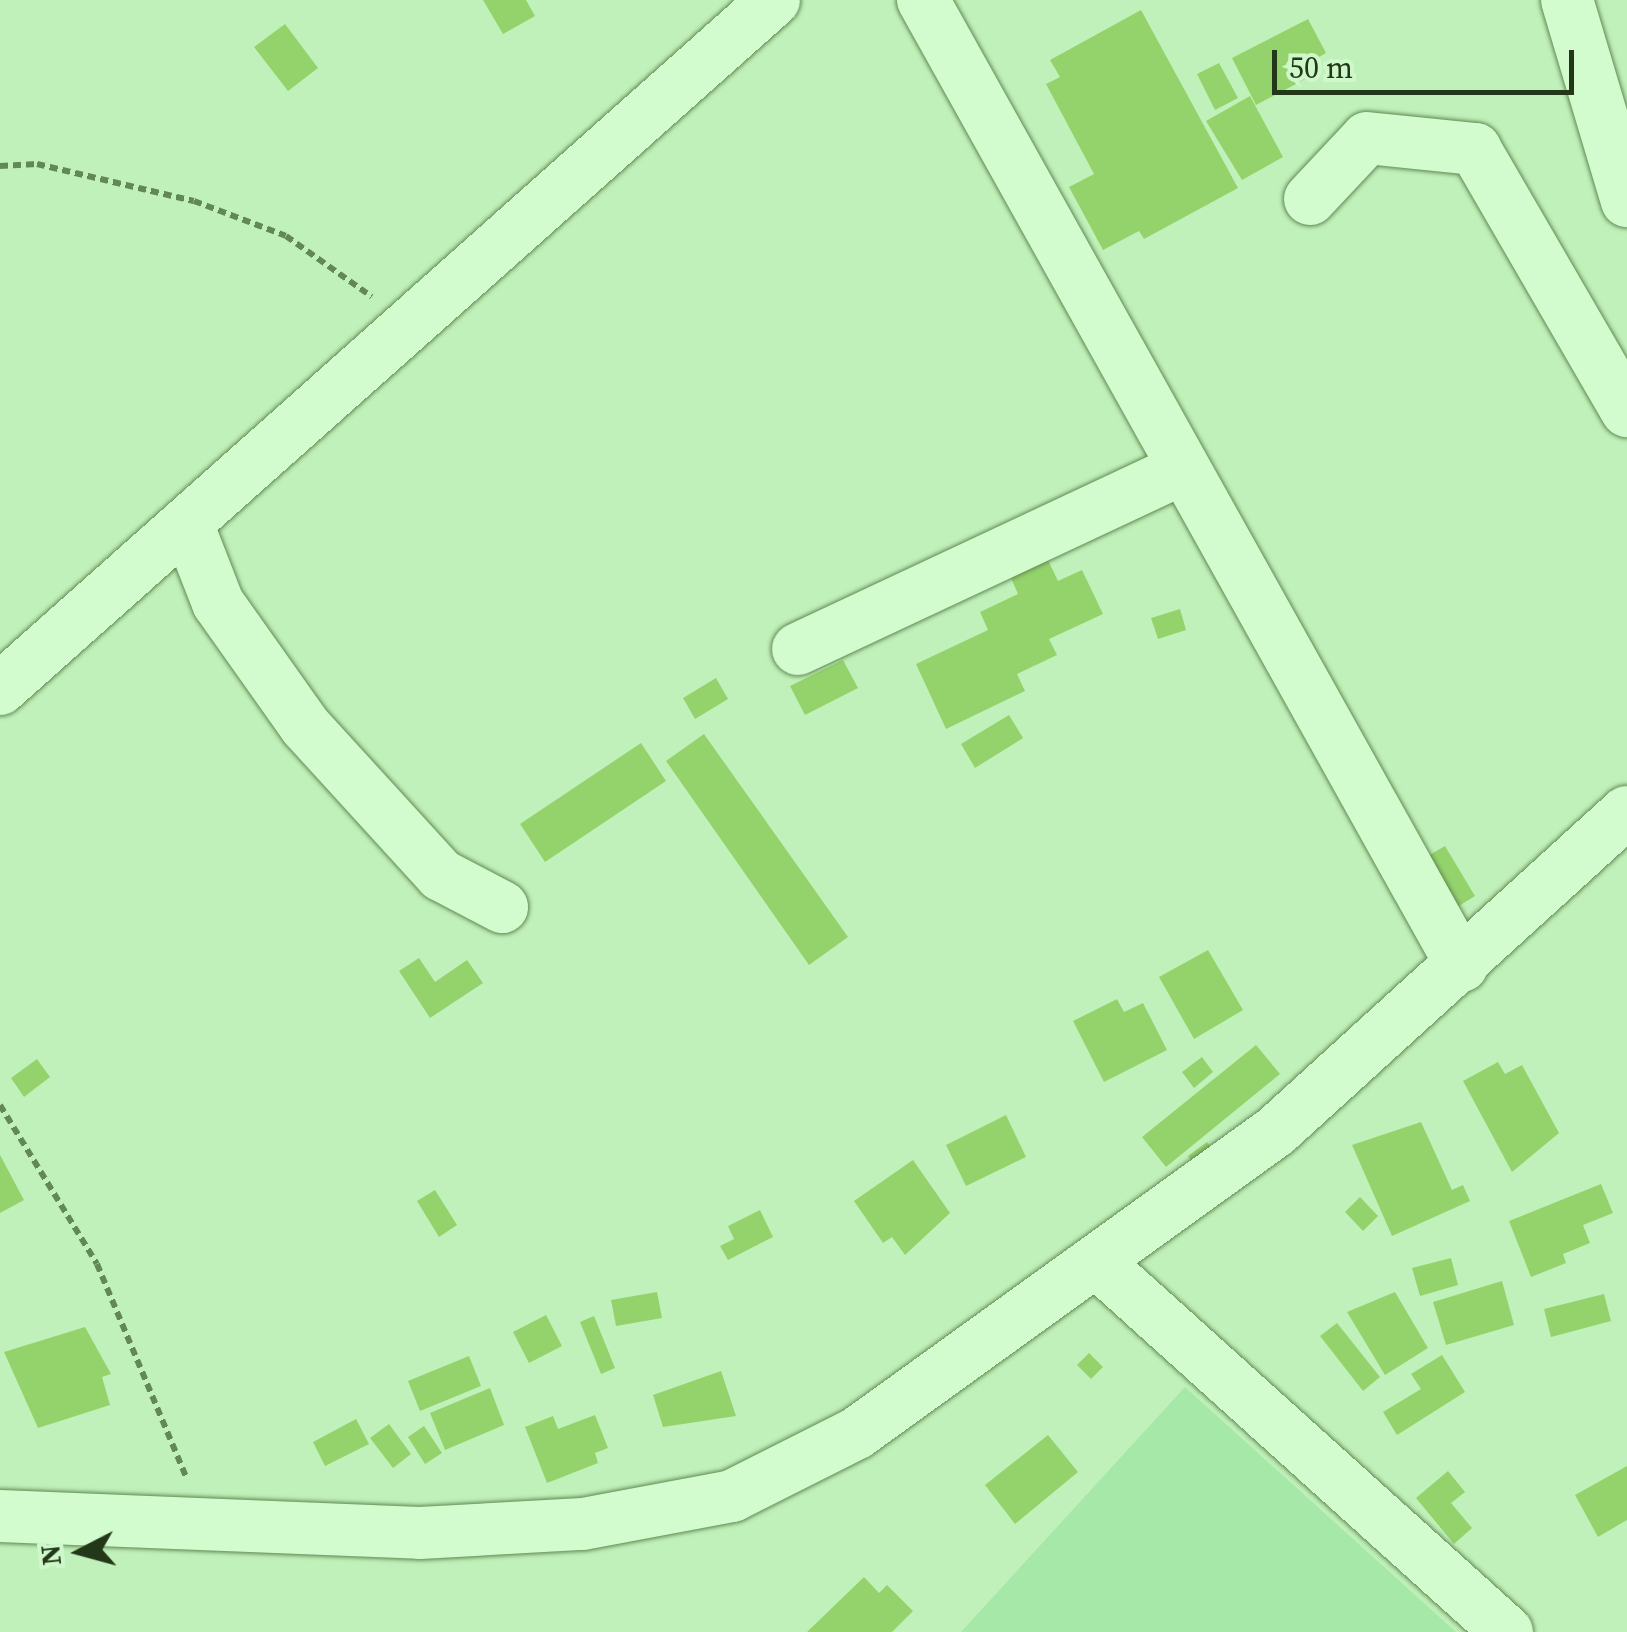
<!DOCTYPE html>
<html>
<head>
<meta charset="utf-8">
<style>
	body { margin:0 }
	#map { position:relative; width:1627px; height:1632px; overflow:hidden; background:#c0f1ba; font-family:"Source Serif 4",serif }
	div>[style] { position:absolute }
	.farmland>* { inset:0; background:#a6e8a8 }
	.building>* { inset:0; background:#94d36c }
	.path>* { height:6px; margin-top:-3px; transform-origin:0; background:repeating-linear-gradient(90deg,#628953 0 8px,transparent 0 13px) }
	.roads { filter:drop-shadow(0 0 2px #628953) drop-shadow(0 0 2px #628953) }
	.minor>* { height:52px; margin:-26px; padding:0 26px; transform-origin:26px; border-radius:26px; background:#d2fccd }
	span { translate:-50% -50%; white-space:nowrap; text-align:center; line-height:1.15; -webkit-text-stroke:8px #cef8ca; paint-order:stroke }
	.north { position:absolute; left:30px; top:1502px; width:100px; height:100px; -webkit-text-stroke:8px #cef8ca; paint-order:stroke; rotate:264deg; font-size:28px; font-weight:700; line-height:40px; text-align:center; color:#233719 }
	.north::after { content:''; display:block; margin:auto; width:35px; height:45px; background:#233719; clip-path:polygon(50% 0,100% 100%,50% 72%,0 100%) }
	.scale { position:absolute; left:1272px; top:50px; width:302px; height:45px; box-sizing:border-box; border:5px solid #233719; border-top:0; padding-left:12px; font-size:30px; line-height:35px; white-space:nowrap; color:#233719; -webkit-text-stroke:8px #cef8ca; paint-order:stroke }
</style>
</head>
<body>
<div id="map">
	<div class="farmland">
		<i style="clip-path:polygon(1185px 1387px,1456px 1632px,961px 1632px)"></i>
	</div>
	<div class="building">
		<i style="clip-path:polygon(483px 0,526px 0,535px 16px,503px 34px)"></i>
		<i style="clip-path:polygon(1141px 10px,1238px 188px,1144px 239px,1139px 231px,1103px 250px,1069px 187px,1094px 174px,1046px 84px,1060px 77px,1050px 60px)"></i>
		<i style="clip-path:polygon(1308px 19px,1326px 53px,1308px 63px,1313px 75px,1256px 105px,1232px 58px)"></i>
		<i style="clip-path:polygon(285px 24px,318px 68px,288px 91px,254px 47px)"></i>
		<i style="clip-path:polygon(1219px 63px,1238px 98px,1215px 110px,1197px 74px)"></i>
		<i style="clip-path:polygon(1250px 96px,1283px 157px,1242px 180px,1206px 121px)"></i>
		<i style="clip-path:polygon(1048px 560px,1058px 581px,1082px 570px,1103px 614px,1049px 639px,1057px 655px,1017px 674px,1025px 691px,946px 729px,916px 664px,988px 630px,980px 612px,1018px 594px,1011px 578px)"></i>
		<i style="clip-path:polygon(1180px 609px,1186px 630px,1158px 639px,1151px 618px)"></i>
		<i style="clip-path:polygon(843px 660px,858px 688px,805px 715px,790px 686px)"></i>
		<i style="clip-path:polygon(716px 678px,728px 699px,695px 719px,683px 698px)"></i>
		<i style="clip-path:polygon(1009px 715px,1023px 738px,975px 768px,961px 744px)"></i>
		<i style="clip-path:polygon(704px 734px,848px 937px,809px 965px,666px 761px)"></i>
		<i style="clip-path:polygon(641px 743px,666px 781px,545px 862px,520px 824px)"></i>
		<i style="clip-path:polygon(1445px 846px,1475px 896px,1449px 912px,1419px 861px)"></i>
		<i style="clip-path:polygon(1208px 950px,1243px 1010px,1194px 1039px,1159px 977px)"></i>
		<i style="clip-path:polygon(419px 958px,435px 982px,467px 960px,483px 983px,430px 1018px,399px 971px)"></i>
		<i style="clip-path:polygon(1117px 999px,1124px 1012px,1143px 1003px,1167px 1050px,1104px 1082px,1073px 1021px)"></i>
		<i style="clip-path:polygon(1256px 1045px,1280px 1074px,1166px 1167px,1142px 1137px)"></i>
		<i style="clip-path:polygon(1202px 1057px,1213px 1072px,1194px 1088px,1182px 1072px)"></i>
		<i style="clip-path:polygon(37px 1059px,50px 1077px,24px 1097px,11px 1078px)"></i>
		<i style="clip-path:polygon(1498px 1062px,1505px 1074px,1522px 1065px,1559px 1133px,1512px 1172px,1463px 1081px)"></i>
		<i style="clip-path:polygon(1006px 1115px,1026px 1157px,966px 1186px,946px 1145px)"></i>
		<i style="clip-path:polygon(1421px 1122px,1452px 1190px,1463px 1185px,1470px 1201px,1392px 1236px,1352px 1145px)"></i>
		<i style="clip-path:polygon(1207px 1142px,1218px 1156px,1199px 1171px,1188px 1156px)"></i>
		<i style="clip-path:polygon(0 1155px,24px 1200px,0 1213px)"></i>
		<i style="clip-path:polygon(913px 1160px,950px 1213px,905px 1255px,892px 1237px,883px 1243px,854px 1201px)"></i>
		<i style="clip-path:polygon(1601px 1184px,1613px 1213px,1583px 1225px,1590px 1243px,1563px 1254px,1566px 1263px,1531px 1277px,1509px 1221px)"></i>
		<i style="clip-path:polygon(435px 1190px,457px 1225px,439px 1237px,417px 1201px)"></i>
		<i style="clip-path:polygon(1360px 1197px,1378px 1216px,1363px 1231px,1345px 1212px)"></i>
		<i style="clip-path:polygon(760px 1210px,773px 1237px,728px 1260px,720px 1246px,734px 1239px,728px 1226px)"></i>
		<i style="clip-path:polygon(1451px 1258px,1458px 1285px,1420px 1296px,1412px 1268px)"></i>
		<i style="clip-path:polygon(1502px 1281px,1514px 1325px,1446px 1345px,1433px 1302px)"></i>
		<i style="clip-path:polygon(657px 1292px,662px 1318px,616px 1326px,611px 1300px)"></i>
		<i style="clip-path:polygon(1395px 1292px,1428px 1348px,1385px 1375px,1347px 1312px)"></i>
		<i style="clip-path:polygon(1604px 1294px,1611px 1321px,1551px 1337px,1544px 1309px)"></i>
		<i style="clip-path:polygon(546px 1315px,562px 1346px,529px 1363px,513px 1332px)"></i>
		<i style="clip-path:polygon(594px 1316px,615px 1368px,601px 1374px,580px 1322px)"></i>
		<i style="clip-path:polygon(1337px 1323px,1380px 1377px,1363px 1391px,1320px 1336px)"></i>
		<i style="clip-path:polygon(85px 1327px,111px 1374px,102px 1377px,110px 1405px,38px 1428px,4px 1352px)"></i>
		<i style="clip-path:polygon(1089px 1353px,1103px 1367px,1091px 1379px,1077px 1365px)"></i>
		<i style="clip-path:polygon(1442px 1355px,1465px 1392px,1397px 1435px,1383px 1412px,1421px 1389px,1411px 1374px)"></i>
		<i style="clip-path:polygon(469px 1356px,481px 1386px,420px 1411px,408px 1381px)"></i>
		<i style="clip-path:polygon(721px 1371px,736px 1416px,663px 1427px,653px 1395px)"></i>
		<i style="clip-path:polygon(490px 1388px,504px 1425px,445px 1450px,430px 1413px)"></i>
		<i style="clip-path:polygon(595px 1415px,608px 1448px,595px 1453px,598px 1463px,547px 1483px,525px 1427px,553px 1416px,558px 1429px)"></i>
		<i style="clip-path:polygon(356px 1419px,369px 1444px,325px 1466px,313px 1442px)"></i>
		<i style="clip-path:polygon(389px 1424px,411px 1454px,393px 1468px,370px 1438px)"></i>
		<i style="clip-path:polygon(424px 1426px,442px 1453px,425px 1464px,408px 1437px)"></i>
		<i style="clip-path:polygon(1048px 1435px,1078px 1472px,1015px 1524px,985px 1485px)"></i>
		<i style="clip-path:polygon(1627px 1466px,1627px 1520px,1598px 1537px,1575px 1495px)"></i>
		<i style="clip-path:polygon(1448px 1471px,1465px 1492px,1451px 1503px,1472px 1528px,1454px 1544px,1416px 1498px)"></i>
		<i style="clip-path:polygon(864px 1577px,879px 1593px,887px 1585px,913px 1611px,892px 1632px,807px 1632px)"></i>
	</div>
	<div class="path">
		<i style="left:0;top:166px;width:37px;rotate:-3deg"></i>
		<i style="left:37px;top:164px;width:161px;rotate:13.3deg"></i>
		<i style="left:194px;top:201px;width:98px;rotate:20.8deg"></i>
		<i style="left:286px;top:236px;width:105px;rotate:35.3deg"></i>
		<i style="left:0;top:1105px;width:186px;rotate:58.6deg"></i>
		<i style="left:97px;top:1264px;width:233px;rotate:67.3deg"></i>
	</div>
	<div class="roads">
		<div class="minor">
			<i style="left:923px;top:0;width:1106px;rotate:60.84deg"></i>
			<i style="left:1567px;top:0;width:210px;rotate:73.4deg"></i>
			<i style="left:1310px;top:199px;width:83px;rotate:-46.9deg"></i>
			<i style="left:1367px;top:138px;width:109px;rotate:5.8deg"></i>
			<i style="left:1475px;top:149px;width:303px;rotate:59.9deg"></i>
			<i style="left:188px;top:526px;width:83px;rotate:68.7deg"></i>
			<i style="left:218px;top:603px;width:151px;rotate:54.7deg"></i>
			<i style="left:305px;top:726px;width:202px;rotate:47.6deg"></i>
			<i style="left:441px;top:875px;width:69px;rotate:27.7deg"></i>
			<i style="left:798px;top:649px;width:426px;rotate:-25.1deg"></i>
			<i style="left:0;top:689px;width:1036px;rotate:-41.67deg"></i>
			<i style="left:1100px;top:1265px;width:548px;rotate:42.04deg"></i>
			<i style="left:0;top:1516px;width:420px;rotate:2.3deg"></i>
			<i style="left:420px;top:1533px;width:163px;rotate:-3.2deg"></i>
			<i style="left:583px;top:1524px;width:152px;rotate:-10.6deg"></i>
			<i style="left:732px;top:1496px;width:140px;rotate:-26.7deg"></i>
			<i style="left:857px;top:1433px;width:516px;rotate:-35.78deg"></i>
			<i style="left:1276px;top:1131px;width:474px;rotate:-42.3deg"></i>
		</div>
	</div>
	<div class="north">N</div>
	<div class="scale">50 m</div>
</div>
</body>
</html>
